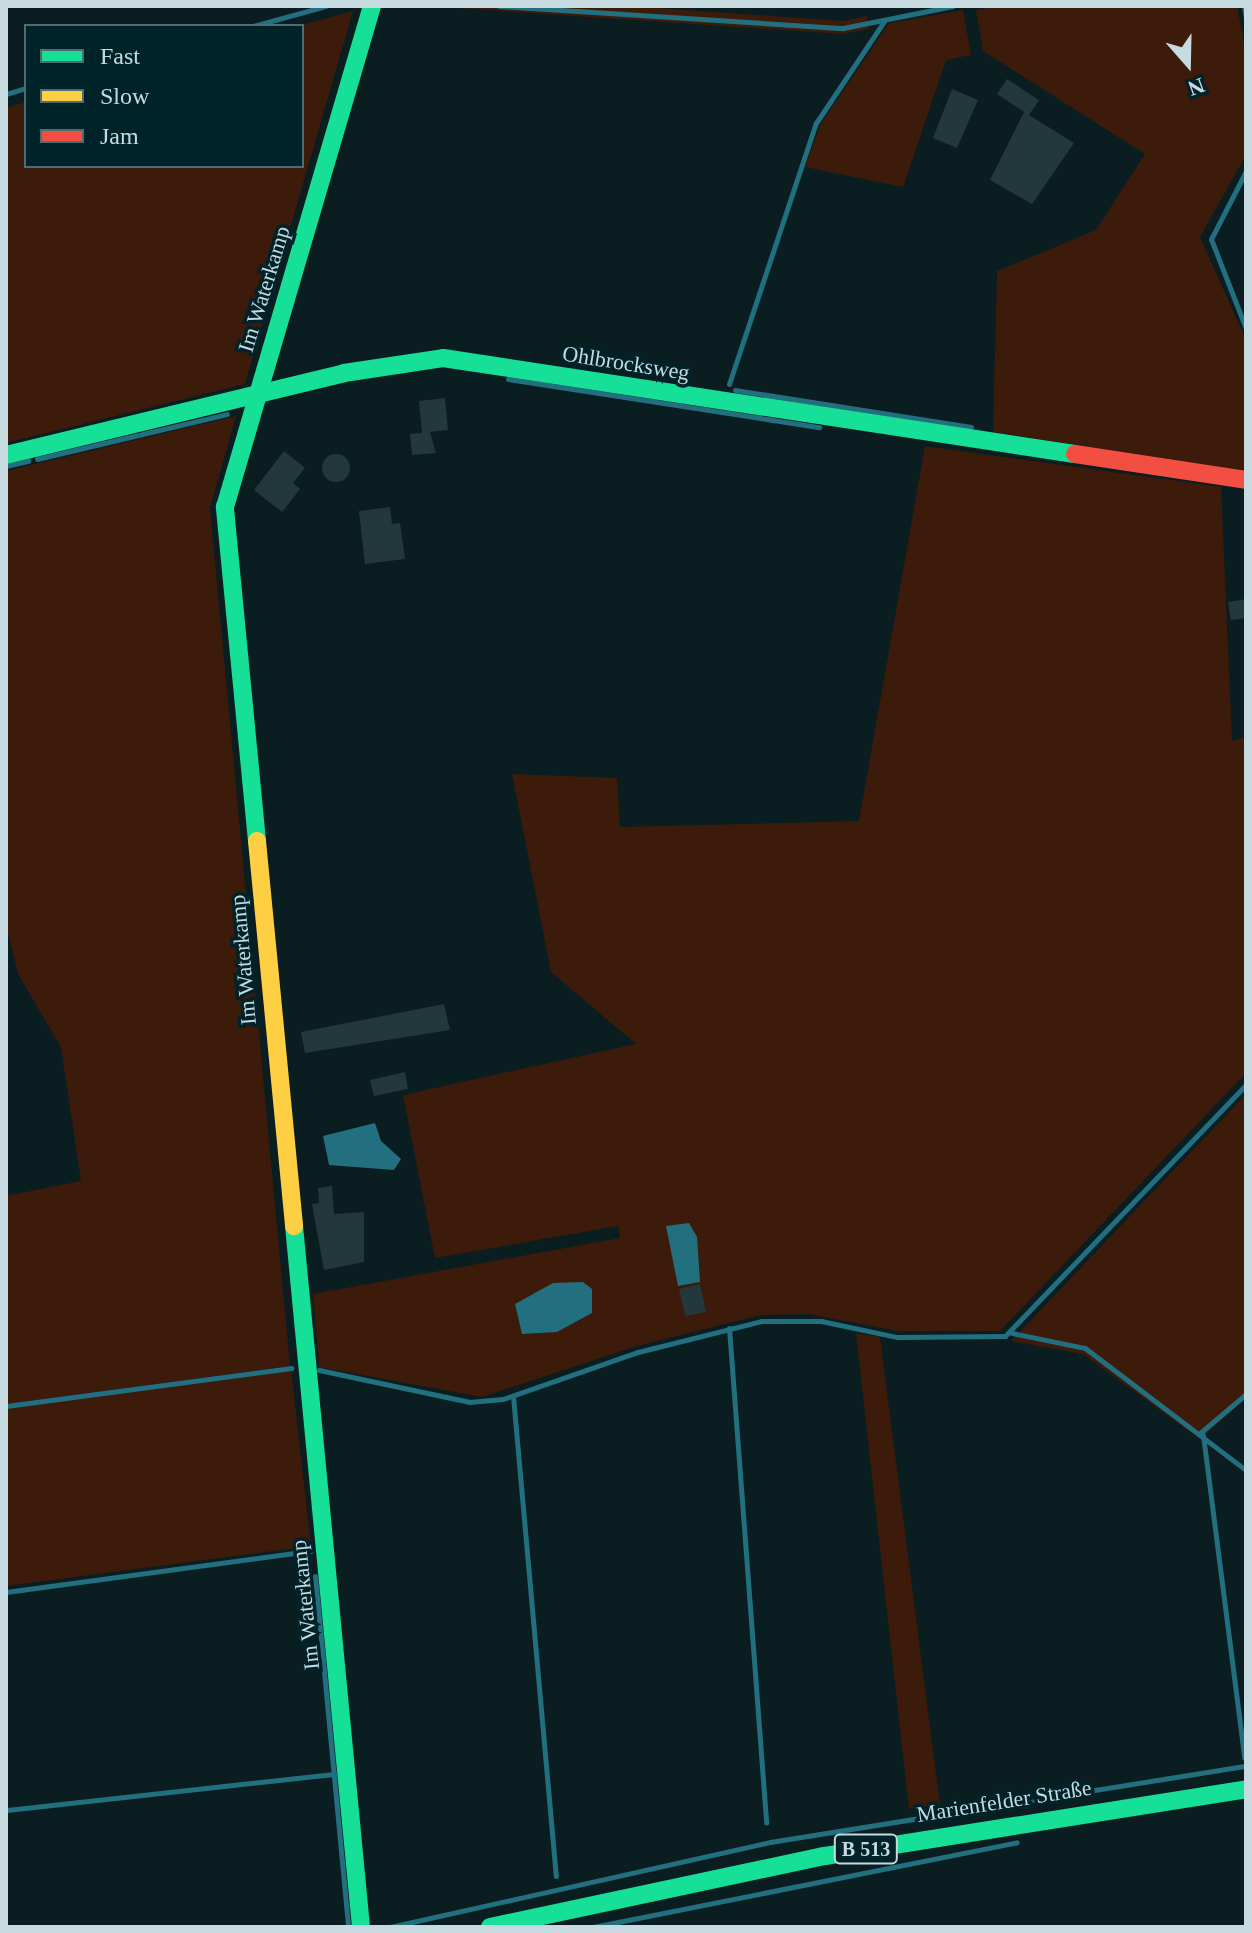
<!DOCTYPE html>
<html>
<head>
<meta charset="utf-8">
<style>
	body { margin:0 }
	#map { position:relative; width:1252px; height:1933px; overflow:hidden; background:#0a1d20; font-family:Georgia,serif }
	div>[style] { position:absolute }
	.green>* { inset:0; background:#3c1b0a }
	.water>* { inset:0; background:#226f80 }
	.stream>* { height:5px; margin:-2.5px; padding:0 2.5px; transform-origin:2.5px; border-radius:2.5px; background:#226f80 }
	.building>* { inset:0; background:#23383b }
	.round { border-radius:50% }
	.fast>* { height:18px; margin:-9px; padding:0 9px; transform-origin:9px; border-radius:9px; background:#16e098 }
	.slow>* { height:18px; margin:-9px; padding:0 9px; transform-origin:9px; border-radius:9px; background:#ffcf43 }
	.jam>* { height:18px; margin:-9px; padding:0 9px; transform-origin:9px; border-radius:9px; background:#f24e42 }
	span { translate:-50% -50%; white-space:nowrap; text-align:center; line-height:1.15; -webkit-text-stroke:7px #00232a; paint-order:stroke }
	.shield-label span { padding:2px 6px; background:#00232a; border:2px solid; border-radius:6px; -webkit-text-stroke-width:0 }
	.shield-label { font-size:20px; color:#c7dadf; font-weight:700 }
	.street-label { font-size:22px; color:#c7dadf }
	.frame { position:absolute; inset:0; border:8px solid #c7dadf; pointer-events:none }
	.legend { position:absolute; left:24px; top:24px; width:280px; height:144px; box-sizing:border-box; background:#00232a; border:2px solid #506c72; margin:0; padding:10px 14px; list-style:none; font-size:24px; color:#c7dadf }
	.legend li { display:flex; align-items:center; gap:16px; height:40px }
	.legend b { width:40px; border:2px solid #506c72 }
	.north { position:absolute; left:1148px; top:24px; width:80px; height:80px; -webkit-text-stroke:6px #00232a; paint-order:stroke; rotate:160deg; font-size:22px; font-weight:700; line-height:32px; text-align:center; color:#c7dadf }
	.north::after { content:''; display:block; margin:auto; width:28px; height:36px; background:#c7dadf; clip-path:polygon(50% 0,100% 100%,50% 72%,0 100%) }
</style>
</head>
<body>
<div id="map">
	<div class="green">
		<i style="clip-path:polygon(428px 6px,629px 6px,843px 21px,867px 16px,869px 29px,842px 34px)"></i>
		<i style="clip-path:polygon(1003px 6px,1237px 6px,1246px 54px,1246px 155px,1200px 237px,1246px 340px,1246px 471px,993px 432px,997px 271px,1096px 230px,1145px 154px,983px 51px,976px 10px)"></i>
		<i style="clip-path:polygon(963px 10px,971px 55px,946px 60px,903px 187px,805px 167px,820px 125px,889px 23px)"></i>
		<i style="clip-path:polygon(353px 11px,245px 384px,6px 443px,6px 108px,26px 102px,26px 166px,302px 166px,298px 26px)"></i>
		<i style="clip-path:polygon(236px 416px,210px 508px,290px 1366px,6px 1404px,6px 1196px,81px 1181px,61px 1047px,18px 974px,6px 925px,6px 471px)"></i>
		<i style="clip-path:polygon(925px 446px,1221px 487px,1232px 741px,1246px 737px,1246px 1073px,1000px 1331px,898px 1331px,808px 1314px,761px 1315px,637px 1346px,482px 1397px,319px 1367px,313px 1294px,620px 1238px,618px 1226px,435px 1258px,403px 1095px,636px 1044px,551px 972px,512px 774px,617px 778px,620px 827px,859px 821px)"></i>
		<i style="clip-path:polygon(1246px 1094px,1246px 1399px,1200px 1439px,1083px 1354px,1011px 1341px)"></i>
		<i style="clip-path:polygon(856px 1333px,880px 1337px,940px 1805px,909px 1809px)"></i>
		<i style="clip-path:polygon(291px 1369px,311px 1546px,6px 1586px,6px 1408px)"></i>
	</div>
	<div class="water">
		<i style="clip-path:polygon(375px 1123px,381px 1141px,401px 1159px,394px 1170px,329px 1165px,323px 1136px)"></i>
		<i style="clip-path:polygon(689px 1223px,697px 1237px,700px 1282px,678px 1286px,666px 1226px)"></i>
		<i style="clip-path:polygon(583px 1282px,592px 1289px,592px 1313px,557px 1332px,522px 1334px,515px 1304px,553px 1283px)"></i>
	</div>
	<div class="stream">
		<i style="left:499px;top:6px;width:345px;rotate:3.7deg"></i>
		<i style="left:843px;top:28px;width:112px;rotate:-11.3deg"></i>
		<i style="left:1244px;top:6px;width:12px;rotate:81deg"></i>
		<i style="left:253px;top:26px;width:76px;rotate:-15.3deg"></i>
		<i style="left:6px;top:94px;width:21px;rotate:-17deg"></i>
		<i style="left:1246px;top:171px;width:76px;rotate:117.2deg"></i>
		<i style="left:1211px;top:239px;width:97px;rotate:68.7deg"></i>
		<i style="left:508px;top:379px;width:315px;rotate:8.8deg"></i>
		<i style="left:729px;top:384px;width:275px;rotate:-71.6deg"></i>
		<i style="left:816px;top:123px;width:124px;rotate:-56.2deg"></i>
		<i style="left:735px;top:390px;width:239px;rotate:8.9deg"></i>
		<i style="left:37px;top:459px;width:195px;rotate:-13.3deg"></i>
		<i style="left:6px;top:466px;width:23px;rotate:-13deg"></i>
		<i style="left:729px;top:1328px;width:496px;rotate:85.7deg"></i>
		<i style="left:1012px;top:1333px;width:75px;rotate:11.6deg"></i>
		<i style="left:1085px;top:1348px;width:202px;rotate:37.2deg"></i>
		<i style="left:319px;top:1370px;width:153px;rotate:12deg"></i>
		<i style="left:469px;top:1402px;width:34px;rotate:-5deg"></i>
		<i style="left:503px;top:1399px;width:143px;rotate:-19.2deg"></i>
		<i style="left:638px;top:1352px;width:127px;rotate:-14.1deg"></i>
		<i style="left:761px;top:1321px;width:60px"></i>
		<i style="left:821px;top:1321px;width:78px;rotate:11.9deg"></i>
		<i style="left:897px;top:1337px;width:108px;rotate:-0.5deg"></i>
		<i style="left:1005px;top:1336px;width:348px;rotate:-46.2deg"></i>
		<i style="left:513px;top:1396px;width:482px;rotate:84.9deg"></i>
		<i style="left:6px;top:1406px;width:288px;rotate:-7.6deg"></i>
		<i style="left:1200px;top:1433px;width:60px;rotate:-40.3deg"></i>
		<i style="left:1203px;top:1435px;width:325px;rotate:82.7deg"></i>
		<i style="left:315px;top:1576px;width:353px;rotate:84.6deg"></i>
		<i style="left:6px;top:1592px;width:308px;rotate:-7.7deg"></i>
		<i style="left:7px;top:1810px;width:329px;rotate:-6.3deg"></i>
		<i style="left:390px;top:1927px;width:389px;rotate:-12.6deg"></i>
		<i style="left:770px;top:1842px;width:482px;rotate:-9.1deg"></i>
		<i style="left:593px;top:1927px;width:432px;rotate:-11.3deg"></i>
	</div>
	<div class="building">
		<i style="clip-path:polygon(1007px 79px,1039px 100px,1029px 115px,1074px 143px,1032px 204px,990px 180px,1024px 112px,997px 94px)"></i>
		<i style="clip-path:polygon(952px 89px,978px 100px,957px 148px,933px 138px)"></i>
		<i style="clip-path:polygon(445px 398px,448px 430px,430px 432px,436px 453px,412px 455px,410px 434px,422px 433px,419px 401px)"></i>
		<i style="clip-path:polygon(284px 451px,305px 468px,293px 483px,300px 489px,282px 512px,254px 490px)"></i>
		<i class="round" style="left:322px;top:454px;width:28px;height:28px"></i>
		<i style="clip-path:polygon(390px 507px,392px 524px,400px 523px,405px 559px,365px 564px,359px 511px)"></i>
		<i style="clip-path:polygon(1246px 599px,1246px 618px,1231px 620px,1228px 602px)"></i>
		<i style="clip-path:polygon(444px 1004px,450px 1030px,305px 1053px,301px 1032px)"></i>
		<i style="clip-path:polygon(405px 1072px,408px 1089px,374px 1096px,370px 1080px)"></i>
		<i style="clip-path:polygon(332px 1186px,334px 1214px,364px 1212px,364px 1262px,324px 1270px,312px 1204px,319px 1203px,318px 1188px)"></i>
		<i style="clip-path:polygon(700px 1284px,706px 1312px,685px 1316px,679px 1289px)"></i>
	</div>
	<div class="fast">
		<i style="left:6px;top:455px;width:348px;rotate:-13.6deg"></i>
		<i style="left:344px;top:373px;width:100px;rotate:-8.6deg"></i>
		<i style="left:443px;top:358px;width:639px;rotate:8.64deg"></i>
		<i style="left:257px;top:841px;width:336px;rotate:-95.5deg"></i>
		<i style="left:225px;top:507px;width:522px;rotate:-73.65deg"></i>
		<i style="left:294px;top:1226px;width:704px;rotate:84.54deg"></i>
		<i style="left:490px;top:1927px;width:342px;rotate:-12deg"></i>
		<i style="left:825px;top:1856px;width:426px;rotate:-9deg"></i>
	</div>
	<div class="slow">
		<i style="left:257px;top:841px;width:387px;rotate:84.5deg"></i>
	</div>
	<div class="jam">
		<i style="left:1075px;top:454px;width:173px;rotate:8.6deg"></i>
	</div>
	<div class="shield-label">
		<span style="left:866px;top:1849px">B 513</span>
	</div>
	<div class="street-label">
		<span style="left:264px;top:289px;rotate:-73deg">Im Waterkamp</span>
		<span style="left:626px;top:363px;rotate:9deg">Ohlbrocksweg</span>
		<span style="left:243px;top:960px;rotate:-95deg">Im Waterkamp</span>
		<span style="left:305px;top:1605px;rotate:-96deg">Im Waterkamp</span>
		<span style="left:1004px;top:1801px;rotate:-9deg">Marienfelder Straße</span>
	</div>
	<div class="frame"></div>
	<ul class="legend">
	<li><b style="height:10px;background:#16e098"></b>Fast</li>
	<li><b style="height:10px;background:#ffcf43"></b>Slow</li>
	<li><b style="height:10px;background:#f24e42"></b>Jam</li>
	</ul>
	<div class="north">N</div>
</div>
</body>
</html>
